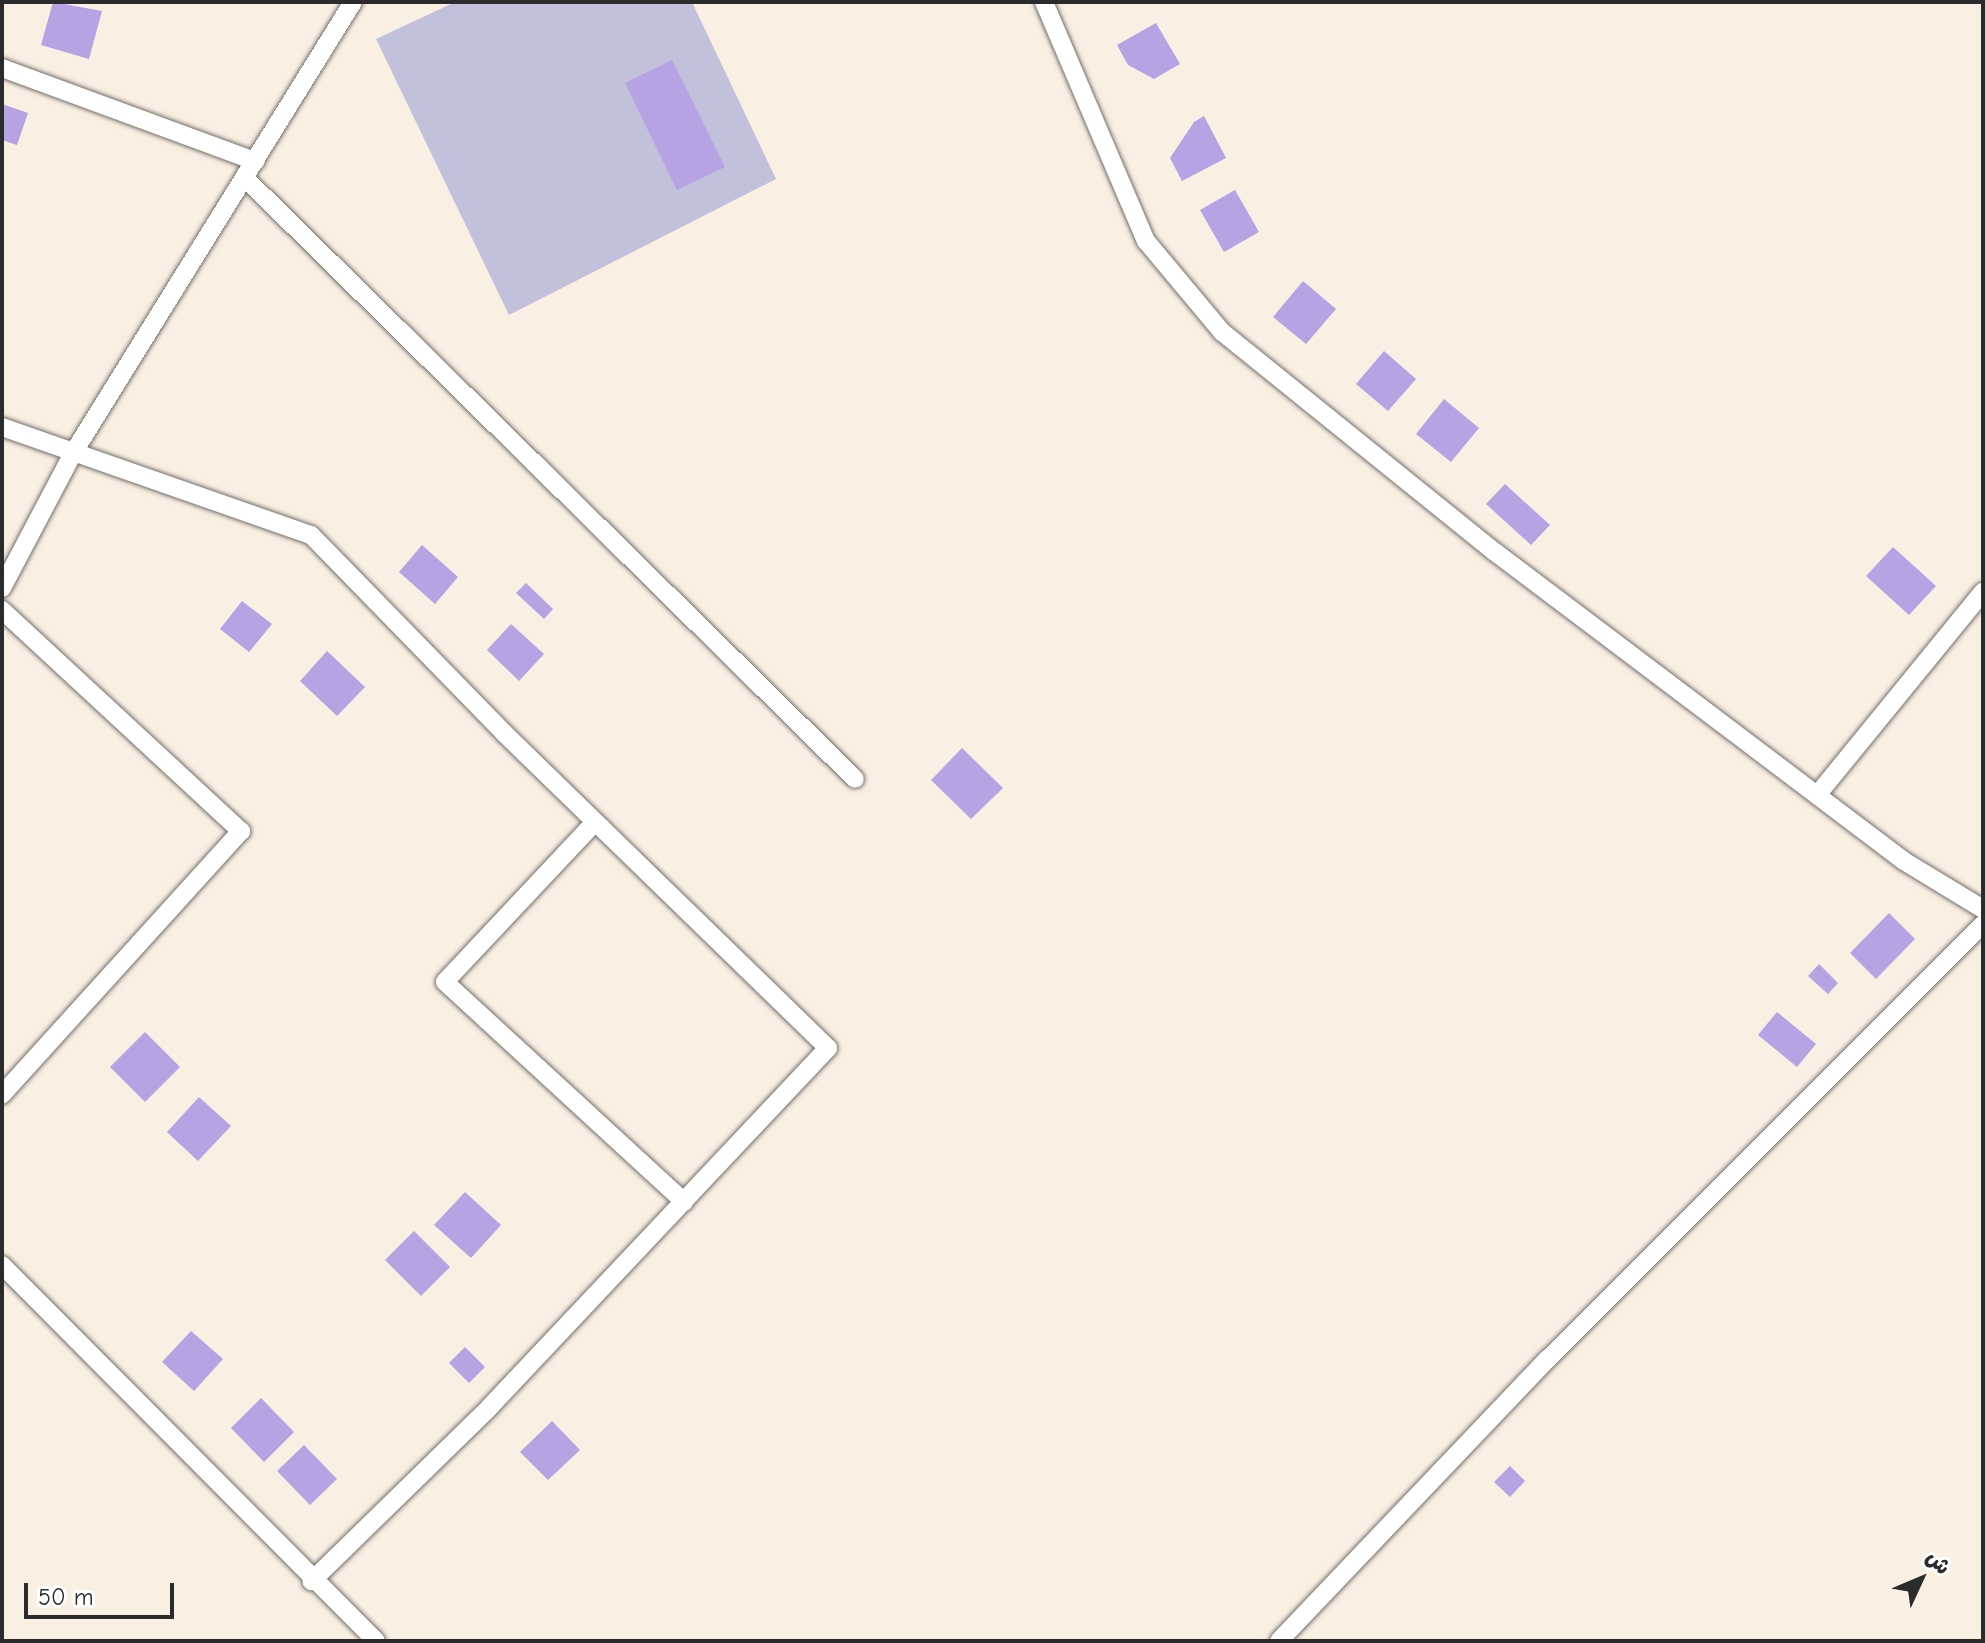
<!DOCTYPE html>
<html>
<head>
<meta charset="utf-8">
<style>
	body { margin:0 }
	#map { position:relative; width:1985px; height:1643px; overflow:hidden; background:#faefe3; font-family:"Comic Neue","Playpen Sans Arabic",sans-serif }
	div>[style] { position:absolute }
	.industrial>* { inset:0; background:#c2c1dc }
	.building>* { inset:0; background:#b5a3e3 }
	.roads { filter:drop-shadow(0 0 2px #73706b) drop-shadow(0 0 2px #73706b) }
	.street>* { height:18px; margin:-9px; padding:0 9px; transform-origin:9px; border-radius:9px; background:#fff }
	span { translate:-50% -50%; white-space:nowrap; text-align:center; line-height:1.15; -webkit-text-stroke:7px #fff; paint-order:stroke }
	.frame { position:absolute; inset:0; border:4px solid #2b2b2b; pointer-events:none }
	.north { position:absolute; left:1881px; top:1539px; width:80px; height:80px; -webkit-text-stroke:6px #fff; paint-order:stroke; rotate:46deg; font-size:22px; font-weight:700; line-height:32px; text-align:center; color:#2b2b2b }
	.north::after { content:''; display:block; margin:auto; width:28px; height:36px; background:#2b2b2b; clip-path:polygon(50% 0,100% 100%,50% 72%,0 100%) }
	.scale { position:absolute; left:24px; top:1583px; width:150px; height:36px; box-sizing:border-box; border:4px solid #2b2b2b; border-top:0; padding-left:10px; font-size:24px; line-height:28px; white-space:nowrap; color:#2b2b2b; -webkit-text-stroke:6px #fff; paint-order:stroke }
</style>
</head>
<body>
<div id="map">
	<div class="industrial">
		<i style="clip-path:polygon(455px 2px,692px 2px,776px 179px,509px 315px,376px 39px)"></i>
	</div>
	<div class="building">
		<i style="clip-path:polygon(53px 2px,102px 11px,89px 59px,41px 45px)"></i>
		<i style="clip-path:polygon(1156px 23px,1180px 64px,1154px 79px,1128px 65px,1117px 45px)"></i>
		<i style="clip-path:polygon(672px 60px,725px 167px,677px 190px,625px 83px)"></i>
		<i style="clip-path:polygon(2px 104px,28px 113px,17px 145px,2px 140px)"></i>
		<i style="clip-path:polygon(1204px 116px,1226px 158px,1182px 181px,1170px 158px,1194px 122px)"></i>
		<i style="clip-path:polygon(1235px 190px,1259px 232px,1224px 252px,1200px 210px)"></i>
		<i style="clip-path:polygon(1303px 281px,1336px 309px,1306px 344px,1273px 317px)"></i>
		<i style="clip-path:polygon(1384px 351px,1416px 379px,1388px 411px,1356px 384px)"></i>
		<i style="clip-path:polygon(1444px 399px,1479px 428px,1451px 462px,1416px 434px)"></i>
		<i style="clip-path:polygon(1505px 484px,1550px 525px,1531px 545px,1486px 504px)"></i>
		<i style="clip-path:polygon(422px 545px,458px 577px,435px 604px,399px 572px)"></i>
		<i style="clip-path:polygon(1893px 547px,1936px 586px,1909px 615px,1866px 576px)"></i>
		<i style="clip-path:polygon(526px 583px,553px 609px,544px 619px,516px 593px)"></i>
		<i style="clip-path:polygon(242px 601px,272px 624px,249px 652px,220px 629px)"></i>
		<i style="clip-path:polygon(511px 624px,544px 654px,519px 681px,487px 650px)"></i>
		<i style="clip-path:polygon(327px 651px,365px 687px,337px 716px,300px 681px)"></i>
		<i style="clip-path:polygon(962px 748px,1003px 788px,971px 819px,931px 780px)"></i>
		<i style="clip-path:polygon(1889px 913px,1915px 939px,1876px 979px,1850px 953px)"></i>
		<i style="clip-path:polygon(1819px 964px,1838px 983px,1828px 994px,1808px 976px)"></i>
		<i style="clip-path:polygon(1777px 1012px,1816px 1044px,1797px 1067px,1758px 1035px)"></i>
		<i style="clip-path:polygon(145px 1032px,180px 1067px,145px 1102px,110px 1067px)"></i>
		<i style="clip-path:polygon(199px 1097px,231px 1126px,198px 1161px,167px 1132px)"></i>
		<i style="clip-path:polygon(465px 1192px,501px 1225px,471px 1258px,434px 1225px)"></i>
		<i style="clip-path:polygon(414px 1231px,450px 1267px,421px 1296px,385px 1260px)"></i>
		<i style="clip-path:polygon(191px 1331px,223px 1359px,194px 1391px,162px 1362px)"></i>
		<i style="clip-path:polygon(465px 1347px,485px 1367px,469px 1383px,449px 1363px)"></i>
		<i style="clip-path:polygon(261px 1398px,294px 1432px,264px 1462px,231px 1428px)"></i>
		<i style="clip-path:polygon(552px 1421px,580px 1450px,548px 1480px,520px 1452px)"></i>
		<i style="clip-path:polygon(304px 1445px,337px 1479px,310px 1505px,277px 1471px)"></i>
		<i style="clip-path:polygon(1510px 1466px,1525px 1481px,1510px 1497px,1494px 1482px)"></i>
	</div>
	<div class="roads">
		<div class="street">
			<i style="left:1044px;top:2px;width:260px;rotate:66.9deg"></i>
			<i style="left:1146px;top:241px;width:119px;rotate:50.1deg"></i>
			<i style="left:1222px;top:332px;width:351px;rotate:38.9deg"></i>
			<i style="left:1495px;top:552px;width:513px;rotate:37.07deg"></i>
			<i style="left:1904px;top:861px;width:92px;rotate:31.3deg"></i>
			<i style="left:2px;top:68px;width:270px;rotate:20.2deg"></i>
			<i style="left:245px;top:178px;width:856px;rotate:44.57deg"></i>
			<i style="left:2px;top:427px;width:327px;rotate:19.3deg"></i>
			<i style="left:311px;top:535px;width:277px;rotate:45.7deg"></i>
			<i style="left:504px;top:733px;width:452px;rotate:44.2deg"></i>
			<i style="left:828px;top:1048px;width:494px;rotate:133.3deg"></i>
			<i style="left:489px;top:1408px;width:248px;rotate:135.7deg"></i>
			<i style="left:2px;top:588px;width:150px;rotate:-62.2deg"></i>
			<i style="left:72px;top:455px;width:533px;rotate:-58.19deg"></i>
			<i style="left:2px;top:610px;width:326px;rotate:42.8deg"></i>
			<i style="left:241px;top:831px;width:356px;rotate:132.2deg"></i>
			<i style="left:1818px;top:794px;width:261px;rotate:-50.8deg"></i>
			<i style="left:595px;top:822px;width:219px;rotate:133.2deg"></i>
			<i style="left:445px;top:982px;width:325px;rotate:42.6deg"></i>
			<i style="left:2px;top:1265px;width:530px;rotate:45.15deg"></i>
			<i style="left:1279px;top:1641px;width:390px;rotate:-46.4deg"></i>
			<i style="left:1548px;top:1359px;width:615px;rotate:-45deg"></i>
		</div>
	</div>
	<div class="frame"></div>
	<div class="north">ش</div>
	<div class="scale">50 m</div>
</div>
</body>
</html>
